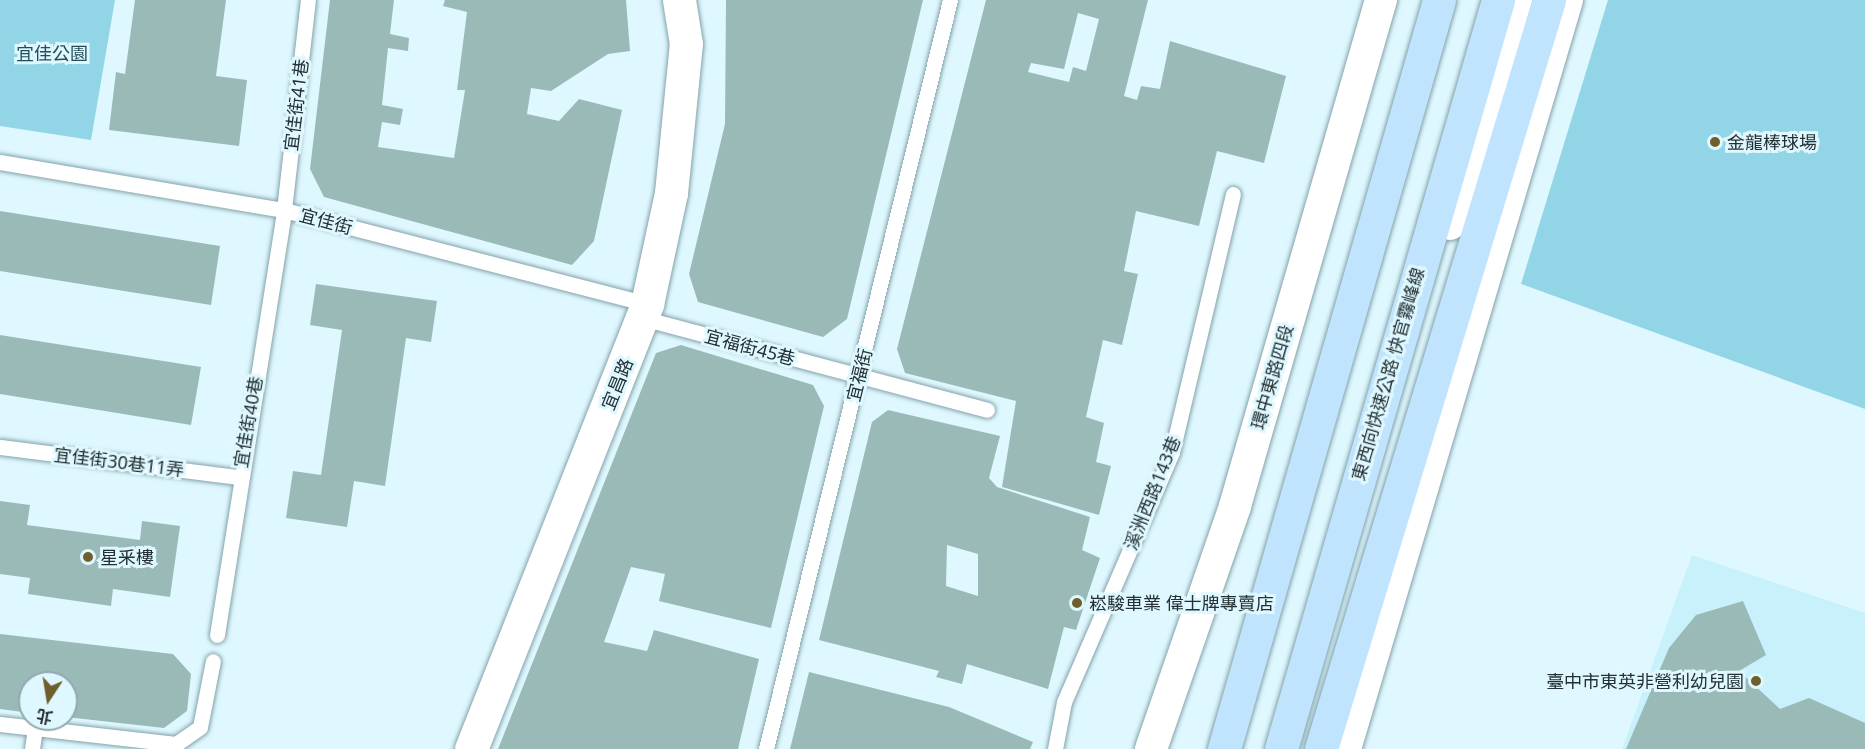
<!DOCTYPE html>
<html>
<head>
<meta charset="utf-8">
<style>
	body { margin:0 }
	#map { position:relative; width:1865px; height:749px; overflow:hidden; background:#dff8ff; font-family:"Noto Sans","Noto Sans TC",sans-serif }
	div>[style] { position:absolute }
	.built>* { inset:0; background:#c8f1fc }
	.green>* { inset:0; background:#92d5e7 }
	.building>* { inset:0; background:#9abab8 }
	.roads { filter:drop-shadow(0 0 2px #84a2aa) drop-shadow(0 0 2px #84a2aa) }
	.service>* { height:15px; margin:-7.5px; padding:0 7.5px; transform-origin:7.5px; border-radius:7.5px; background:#fff }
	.minor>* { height:32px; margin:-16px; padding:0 16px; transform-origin:16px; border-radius:16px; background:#fff }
	.tertiary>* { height:33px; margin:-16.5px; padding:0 16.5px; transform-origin:16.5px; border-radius:16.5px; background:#fff }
	.trunk>* { height:33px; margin:-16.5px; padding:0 16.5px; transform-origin:16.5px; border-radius:16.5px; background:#c0e4fe }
	.dots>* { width:16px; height:16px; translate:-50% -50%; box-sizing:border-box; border:3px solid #dff8ff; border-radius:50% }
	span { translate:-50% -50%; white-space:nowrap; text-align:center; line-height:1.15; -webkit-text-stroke:6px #dff8ff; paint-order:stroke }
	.park-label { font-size:18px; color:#214e59 }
	.street-label { font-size:18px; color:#243033 }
	.poi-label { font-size:18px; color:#243033 }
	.left { translate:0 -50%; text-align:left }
	.right { translate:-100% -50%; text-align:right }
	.north { position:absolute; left:18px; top:671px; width:60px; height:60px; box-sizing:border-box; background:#dff8ff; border:2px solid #94a8ad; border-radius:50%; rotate:192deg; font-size:16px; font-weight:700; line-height:24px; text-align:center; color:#243033 }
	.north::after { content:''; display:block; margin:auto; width:21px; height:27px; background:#6e5f2c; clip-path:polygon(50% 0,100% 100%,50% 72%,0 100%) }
</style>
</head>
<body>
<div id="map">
	<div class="built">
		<i style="clip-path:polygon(1692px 555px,1865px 613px,1865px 749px,1622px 749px)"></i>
	</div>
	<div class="green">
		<i style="clip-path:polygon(0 0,115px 0,91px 140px,0 126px)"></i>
		<i style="clip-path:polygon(1608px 0,1865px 0,1865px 409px,1521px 284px)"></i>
	</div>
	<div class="building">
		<i style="clip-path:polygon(135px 0,226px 0,216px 76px,247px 80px,239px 146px,109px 130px,116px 72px,125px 74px)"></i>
		<i style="clip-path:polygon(330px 0,394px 0,390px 34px,409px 38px,408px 51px,388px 48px,382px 105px,403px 109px,400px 125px,382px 122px,378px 147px,454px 158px,465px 90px,457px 90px,467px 12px,443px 6px,445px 0,626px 0,630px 51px,608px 54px,551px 91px,531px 88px,527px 114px,559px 121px,579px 99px,622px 110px,594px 241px,572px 265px,324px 197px,310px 169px)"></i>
		<i style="clip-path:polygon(726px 0,923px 0,847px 319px,823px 337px,698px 302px,689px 274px,725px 124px)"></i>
		<i style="clip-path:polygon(evenodd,986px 0,1148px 0,1124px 96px,1137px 100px,1141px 86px,1160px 89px,1170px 41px,1286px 76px,1264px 163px,1217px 151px,1199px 226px,1136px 211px,1124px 271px,1138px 274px,1122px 345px,1103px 340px,1086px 417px,1104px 423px,1096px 462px,1111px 466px,1099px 515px,1002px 487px,1016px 401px,905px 373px,897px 349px,986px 0,1078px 13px,1099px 19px,1086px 71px,1073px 67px,1069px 82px,1028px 72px,1031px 63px,1064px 69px,1078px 13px)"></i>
		<i style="clip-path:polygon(0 211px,220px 246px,211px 305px,0 271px)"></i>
		<i style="clip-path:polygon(316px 284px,437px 301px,431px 342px,406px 338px,385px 486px,354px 481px,347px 527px,286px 518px,293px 471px,321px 475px,342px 330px,310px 325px)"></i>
		<i style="clip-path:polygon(0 335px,201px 367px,191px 425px,0 394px)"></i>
		<i style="clip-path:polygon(681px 345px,813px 385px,824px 406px,771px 628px,659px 601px,665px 574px,631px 567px,604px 642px,647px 651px,654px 630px,759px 659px,738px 749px,498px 749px,656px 353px)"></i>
		<i style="clip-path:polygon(evenodd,888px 410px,1000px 436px,989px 478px,997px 487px,1090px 517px,1082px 550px,1100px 558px,1076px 630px,1064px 627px,1048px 689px,967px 664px,962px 684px,936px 677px,939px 671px,819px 640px,872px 422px,888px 410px,947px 545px,978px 554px,978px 596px,946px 586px,947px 545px)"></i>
		<i style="clip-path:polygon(0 501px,30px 505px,27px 525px,140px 540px,142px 521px,180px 526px,170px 597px,113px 589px,111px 606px,28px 594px,30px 578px,0 574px)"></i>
		<i style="clip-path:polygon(1743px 601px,1766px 655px,1739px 671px,1780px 709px,1809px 698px,1865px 723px,1865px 749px,1626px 749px,1669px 648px,1696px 615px)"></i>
		<i style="clip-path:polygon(0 634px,173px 654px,191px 674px,187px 711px,164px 728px,66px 717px,66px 683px,30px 683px,30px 713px,0 709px)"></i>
		<i style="clip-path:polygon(809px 672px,949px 707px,1033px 742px,1030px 749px,790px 749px)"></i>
	</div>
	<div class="roads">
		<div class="service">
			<i style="left:0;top:162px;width:288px;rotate:9.6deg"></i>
			<i style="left:284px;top:210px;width:375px;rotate:14.5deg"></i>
			<i style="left:642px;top:318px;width:357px;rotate:14.9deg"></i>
			<i style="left:0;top:447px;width:241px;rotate:7.2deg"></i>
			<i style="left:217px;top:635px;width:430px;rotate:-81deg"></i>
			<i style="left:284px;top:210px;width:211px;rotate:-83.5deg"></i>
			<i style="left:0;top:724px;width:177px;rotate:6.5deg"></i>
			<i style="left:176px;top:744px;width:29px;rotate:-35deg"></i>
			<i style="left:200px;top:727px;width:67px;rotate:-78.9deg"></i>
			<i style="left:32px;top:749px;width:22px;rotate:-82deg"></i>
			<i style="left:766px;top:749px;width:771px;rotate:-76.2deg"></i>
			<i style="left:1055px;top:749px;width:48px;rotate:-79.2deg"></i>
			<i style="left:1064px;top:702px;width:272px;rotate:-66.6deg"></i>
			<i style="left:1172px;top:452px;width:265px;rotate:-76.7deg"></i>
		</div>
		<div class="minor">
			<i style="left:1450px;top:224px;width:234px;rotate:-73.6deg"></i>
			<i style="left:1151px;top:749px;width:257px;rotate:-70.9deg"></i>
			<i style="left:1235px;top:506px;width:527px;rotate:-73.91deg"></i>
			<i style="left:1345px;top:749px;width:781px;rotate:-73.49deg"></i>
		</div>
		<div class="tertiary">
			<i style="left:471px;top:749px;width:479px;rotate:-68.4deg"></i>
			<i style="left:647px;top:304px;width:114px;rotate:-77.8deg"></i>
			<i style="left:671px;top:193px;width:150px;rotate:-84.3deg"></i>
			<i style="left:686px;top:44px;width:45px;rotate:-99deg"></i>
		</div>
		<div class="trunk">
			<i style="left:1224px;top:749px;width:779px;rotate:-73.98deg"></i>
			<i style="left:1281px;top:749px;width:780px;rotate:-73.84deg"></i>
			<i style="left:1321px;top:749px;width:783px;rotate:-73.07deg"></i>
		</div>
	</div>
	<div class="dots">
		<i style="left:1715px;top:142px;background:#6e5f2c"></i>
		<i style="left:88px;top:557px;background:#6e5f2c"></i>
		<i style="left:1077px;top:603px;background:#6e5f2c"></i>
		<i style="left:1756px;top:681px;background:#6e5f2c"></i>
	</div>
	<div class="park-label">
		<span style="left:52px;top:53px">宜佳公園</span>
	</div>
	<div class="street-label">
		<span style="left:296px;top:105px;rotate:-83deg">宜佳街41巷</span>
		<span style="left:326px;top:221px;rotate:15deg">宜佳街</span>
		<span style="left:750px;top:347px;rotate:15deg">宜福街45巷</span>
		<span style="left:1388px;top:374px;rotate:-74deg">東西向快速公路 快官霧峰線</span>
		<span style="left:859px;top:375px;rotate:-76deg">宜福街</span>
		<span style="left:1272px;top:377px;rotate:-74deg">環中東路四段</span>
		<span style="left:617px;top:384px;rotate:-68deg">宜昌路</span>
		<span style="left:248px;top:422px;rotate:-80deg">宜佳街40巷</span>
		<span style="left:119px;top:462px;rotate:7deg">宜佳街30巷11弄</span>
		<span style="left:1152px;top:493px;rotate:-68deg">溪洲西路143巷</span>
	</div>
	<div class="poi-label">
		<span class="left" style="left:1727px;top:142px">金龍棒球場</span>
		<span class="left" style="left:100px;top:557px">星釆樓</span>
		<span class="left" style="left:1089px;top:603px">崧駿車業 偉士牌專賣店</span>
		<span class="right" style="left:1744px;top:681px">臺中市東英非營利幼兒園</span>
	</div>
	<div class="north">北</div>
</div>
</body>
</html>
